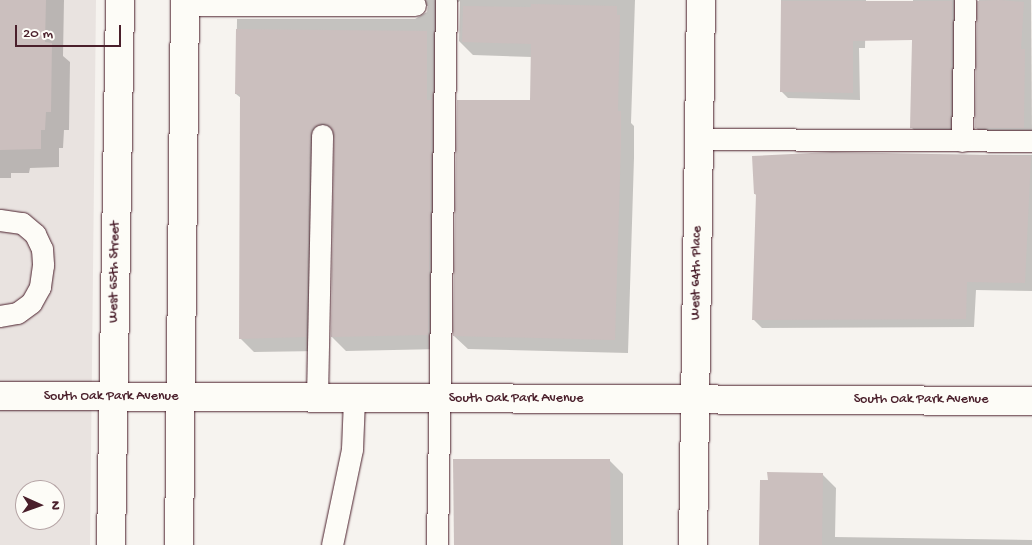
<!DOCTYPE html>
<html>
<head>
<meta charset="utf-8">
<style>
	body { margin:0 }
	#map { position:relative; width:1032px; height:545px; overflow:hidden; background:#f6f3ef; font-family:"Gochi Hand",sans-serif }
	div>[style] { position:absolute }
	.built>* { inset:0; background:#e9e3e0 }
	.shadow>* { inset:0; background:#0003 }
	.building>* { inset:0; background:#cbbfbe }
	.roads { filter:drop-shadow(0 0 1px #4a1f2b) drop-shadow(0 0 1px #4a1f2b) }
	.lane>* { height:21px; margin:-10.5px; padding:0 10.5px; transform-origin:10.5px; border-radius:10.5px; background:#fdfcf7 }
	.street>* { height:28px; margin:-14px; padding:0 14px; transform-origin:14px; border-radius:14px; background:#fdfcf7 }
	.secondary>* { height:28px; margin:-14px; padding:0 14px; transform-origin:14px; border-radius:14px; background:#fdfcf7 }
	span { translate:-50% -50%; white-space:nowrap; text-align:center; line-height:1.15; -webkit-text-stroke:4px #fdfcf7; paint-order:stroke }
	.street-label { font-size:14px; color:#4a1f2b }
	.north { position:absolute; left:15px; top:480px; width:50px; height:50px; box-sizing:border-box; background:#fdfcf7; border:1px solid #b5a4a5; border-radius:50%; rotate:92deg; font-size:14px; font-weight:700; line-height:20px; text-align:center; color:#4a1f2b }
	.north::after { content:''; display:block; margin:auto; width:18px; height:22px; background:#4a1f2b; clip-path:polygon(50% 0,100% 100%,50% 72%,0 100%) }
	.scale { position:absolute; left:15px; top:25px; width:106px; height:22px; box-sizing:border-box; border:2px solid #4a1f2b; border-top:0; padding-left:6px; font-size:15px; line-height:18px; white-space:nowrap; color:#4a1f2b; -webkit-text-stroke:4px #fdfcf7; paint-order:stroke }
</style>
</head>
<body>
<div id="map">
	<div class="built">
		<i style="clip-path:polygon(evenodd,0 0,96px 0,90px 545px,0 545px,0 0,25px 490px,55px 490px,55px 520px,25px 520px,25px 490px)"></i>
	</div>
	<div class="shadow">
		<i style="clip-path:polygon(0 0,64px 0,63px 56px,70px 62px,69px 130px,64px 130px,63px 148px,59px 148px,59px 167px,30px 168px,29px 173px,11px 173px,11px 178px,0 178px)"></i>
		<i style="clip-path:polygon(245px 0,635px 0,631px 123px,634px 126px,634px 158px,628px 353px,468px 349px,454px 336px,531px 103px,532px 57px,473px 55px,459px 41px,460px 1px,448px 8px,441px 349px,346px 351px,332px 337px,336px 136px,325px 142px,319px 351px,254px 352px,240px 338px,241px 98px,236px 94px,237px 19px,415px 19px,427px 12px,428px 6px,251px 6px)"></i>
		<i style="clip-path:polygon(781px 0,866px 0,865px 48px,859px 48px,860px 100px,788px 98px,781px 91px)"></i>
		<i style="clip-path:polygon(913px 0,966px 0,958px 136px,920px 136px,911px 127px)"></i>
		<i style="clip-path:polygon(979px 0,1031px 0,1032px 137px,985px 136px,976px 128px)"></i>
		<i style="clip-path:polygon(832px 154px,1032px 155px,1032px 291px,976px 290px,974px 327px,762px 328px,753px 319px,758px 197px,755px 194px)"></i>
		<i style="clip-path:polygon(454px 460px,610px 461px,623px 474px,623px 545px,454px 545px)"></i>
		<i style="clip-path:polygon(823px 475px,836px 488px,835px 537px,1032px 540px,1032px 545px,760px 545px)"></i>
	</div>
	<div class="building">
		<i style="clip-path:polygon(0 0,46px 0,45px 42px,52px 43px,51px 112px,46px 112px,45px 130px,41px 130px,41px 149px,0 150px)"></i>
		<i style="clip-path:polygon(999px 0,1024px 2px,1021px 49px,1025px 49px,1024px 128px,975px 128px,977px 1px)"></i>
		<i style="clip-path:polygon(781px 1px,952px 1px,950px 128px,910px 128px,912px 40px,853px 41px,853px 93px,780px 92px)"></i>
		<i style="clip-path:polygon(531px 4px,617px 6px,617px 15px,620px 15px,618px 111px,621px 111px,621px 144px,615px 340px,453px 336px,457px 100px,530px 100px,531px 44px,462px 42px,463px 6px,531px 7px)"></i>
		<i style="clip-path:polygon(236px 29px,427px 31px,427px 100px,432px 100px,428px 335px,331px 337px,334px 135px,329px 125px,322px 123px,312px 128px,310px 135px,306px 337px,239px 339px,240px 94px,235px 94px)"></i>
		<i style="clip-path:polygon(832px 152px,1031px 156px,1025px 283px,967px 282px,966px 319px,752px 320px,756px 194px,754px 194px,752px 156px)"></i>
		<i style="clip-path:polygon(453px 459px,610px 459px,611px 545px,454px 545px)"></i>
		<i style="clip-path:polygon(767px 472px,823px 473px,822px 545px,759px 545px,760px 480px,768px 480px)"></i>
	</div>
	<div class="roads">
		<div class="lane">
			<i style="left:185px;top:5px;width:230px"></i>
			<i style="left:699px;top:139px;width:333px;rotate:0.3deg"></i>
			<i style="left:962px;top:141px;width:141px;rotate:-88.8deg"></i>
			<i style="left:0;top:220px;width:22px;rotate:8deg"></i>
			<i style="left:22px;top:223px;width:17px;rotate:40deg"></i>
			<i style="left:35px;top:234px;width:17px;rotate:65deg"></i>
			<i style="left:42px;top:249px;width:16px;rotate:86deg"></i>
			<i style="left:43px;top:265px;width:22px;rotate:98deg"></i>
			<i style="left:40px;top:287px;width:18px;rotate:119deg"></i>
			<i style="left:31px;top:303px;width:17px;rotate:144deg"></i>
			<i style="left:17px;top:313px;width:17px;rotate:170deg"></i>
			<i style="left:317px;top:399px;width:264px;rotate:-88.9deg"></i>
			<i style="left:332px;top:545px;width:98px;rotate:-78.2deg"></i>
			<i style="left:352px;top:449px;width:50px;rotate:-87.7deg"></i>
			<i style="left:437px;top:545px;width:545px;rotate:-89.05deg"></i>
		</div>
		<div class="street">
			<i style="left:0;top:396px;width:1032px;rotate:0.28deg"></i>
			<i style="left:693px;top:545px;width:545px;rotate:-89.16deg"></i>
		</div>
		<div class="secondary">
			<i style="left:111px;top:545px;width:545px;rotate:-89.05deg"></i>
			<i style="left:179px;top:545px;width:545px;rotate:-89.37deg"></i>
		</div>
	</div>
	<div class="street-label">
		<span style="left:115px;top:272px;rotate:-89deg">West 65th Street</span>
		<span style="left:697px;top:273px;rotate:-89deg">West 64th Place</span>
		<span style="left:111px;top:397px">South Oak Park Avenue</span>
		<span style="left:516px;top:399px">South Oak Park Avenue</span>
		<span style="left:921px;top:400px">South Oak Park Avenue</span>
	</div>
	<div class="north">N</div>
	<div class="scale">20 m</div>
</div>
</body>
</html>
